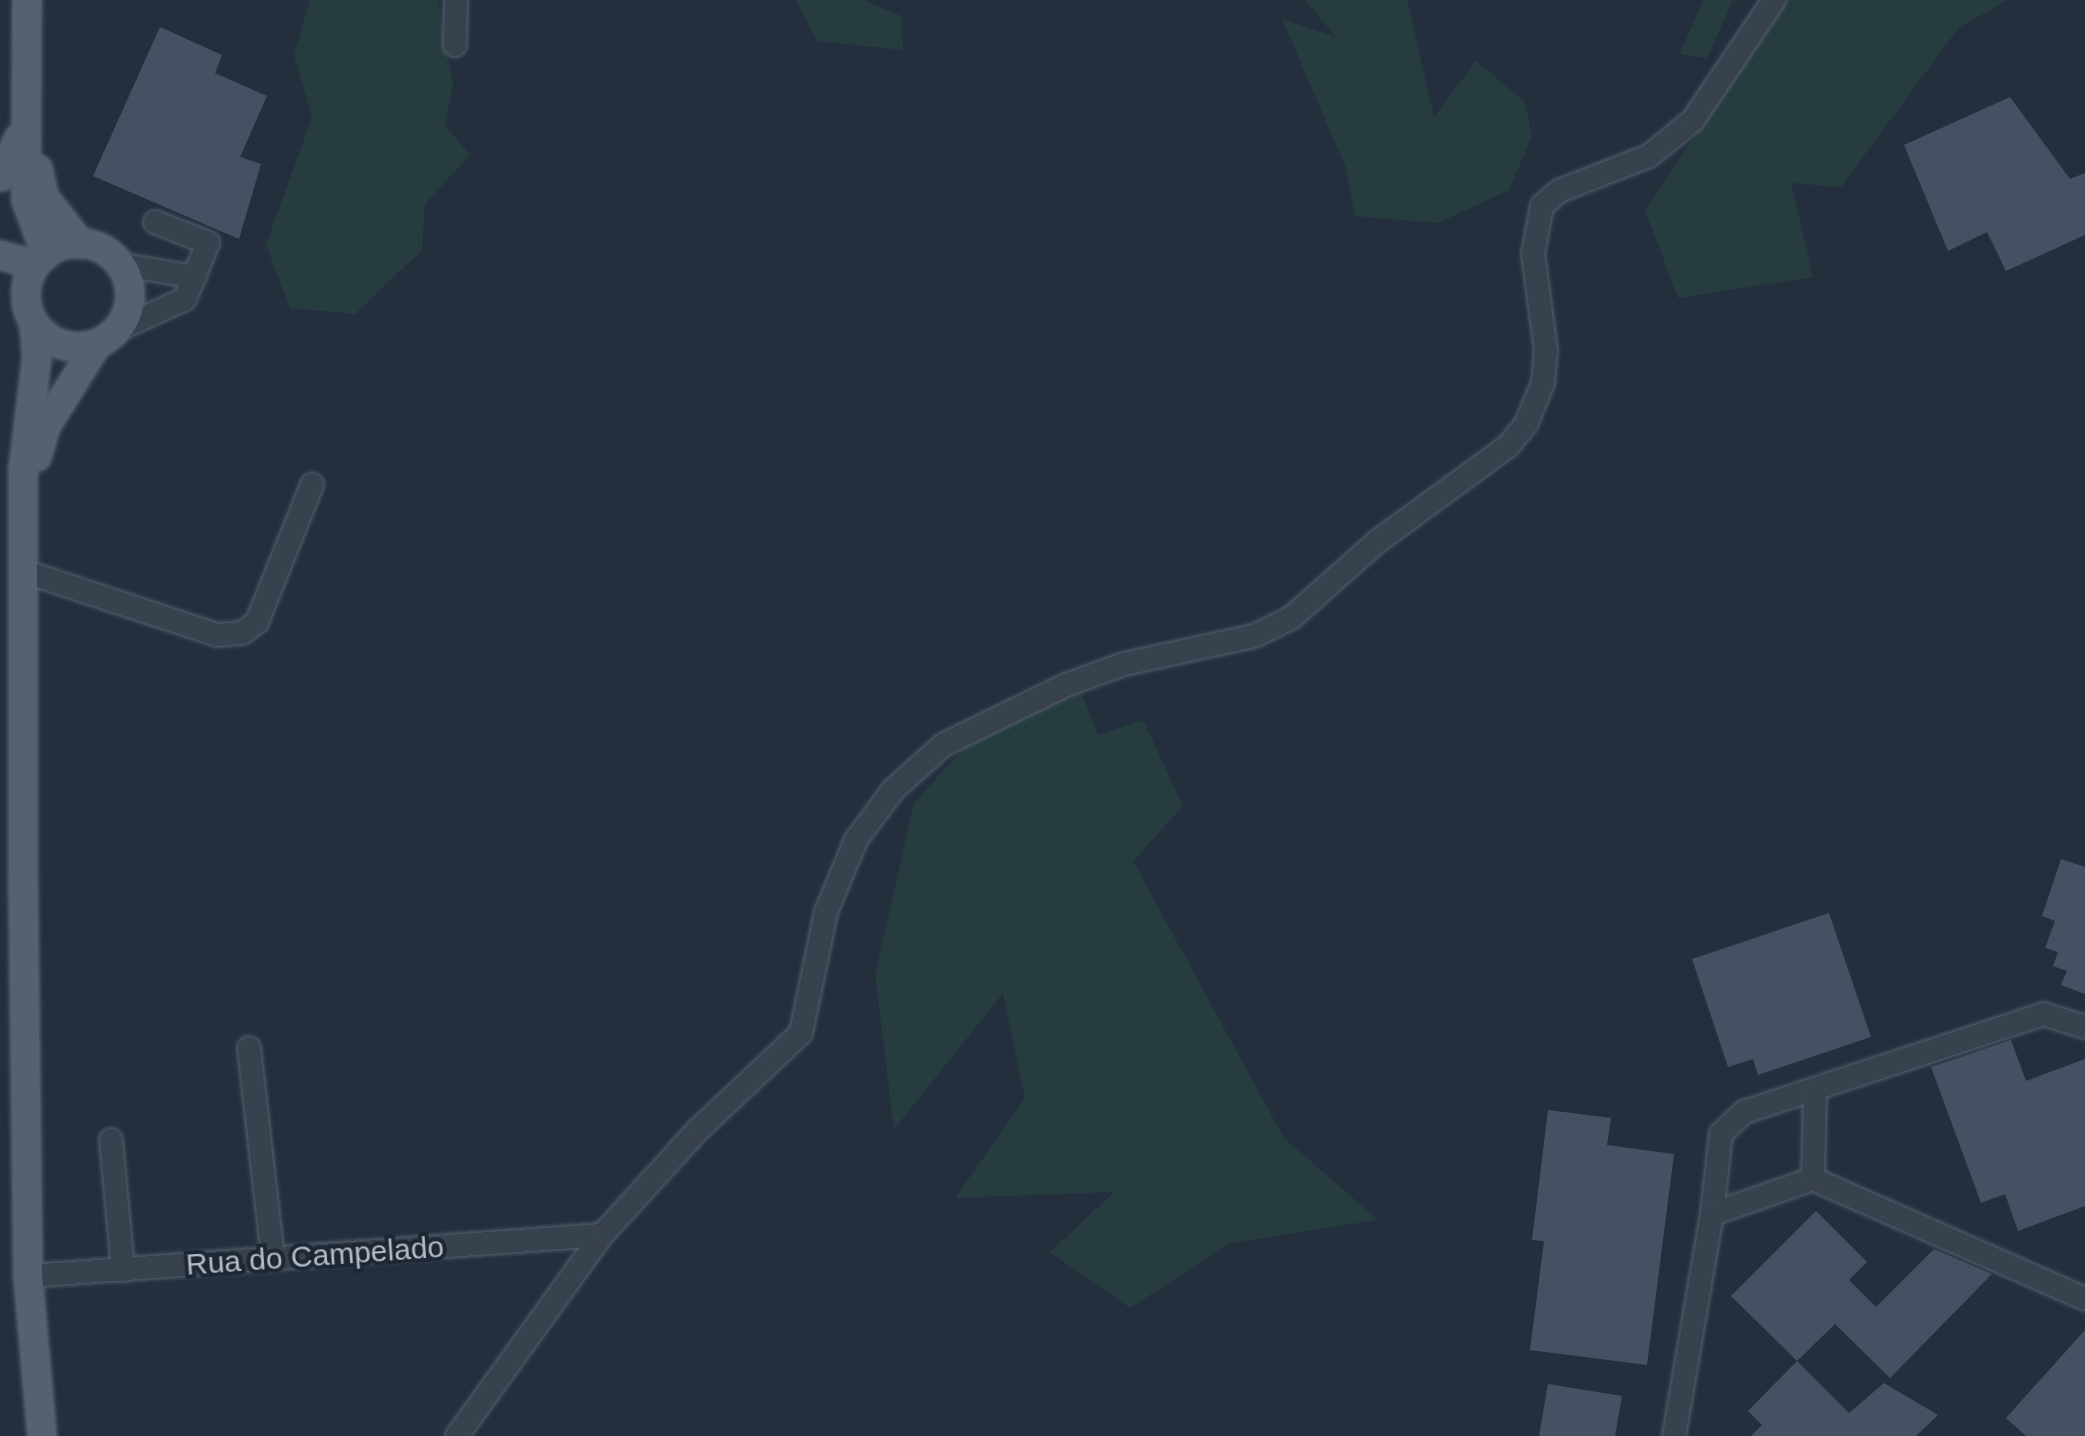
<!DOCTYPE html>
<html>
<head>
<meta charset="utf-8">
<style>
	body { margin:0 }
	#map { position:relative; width:2085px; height:1436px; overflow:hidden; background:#242f3e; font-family:Helvetica,sans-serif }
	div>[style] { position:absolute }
	.green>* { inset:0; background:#263c3f }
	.building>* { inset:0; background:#455162 }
	.roads { filter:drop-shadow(0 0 2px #565f6c) drop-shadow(0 0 2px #565f6c) }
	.minor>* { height:22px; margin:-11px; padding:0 11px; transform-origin:11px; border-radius:11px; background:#38414e }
	.major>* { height:28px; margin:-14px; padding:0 14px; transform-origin:14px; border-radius:14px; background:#56606e }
	.major>.ring { margin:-14px; padding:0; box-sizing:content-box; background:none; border:28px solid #56606e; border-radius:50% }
	span { translate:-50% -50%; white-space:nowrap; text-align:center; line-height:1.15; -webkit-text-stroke:8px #1d2633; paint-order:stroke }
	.street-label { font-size:30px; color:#b4bcc9 }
</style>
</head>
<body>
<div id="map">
	<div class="green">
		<i style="clip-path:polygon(310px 0,438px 0,453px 85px,445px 125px,470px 155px,425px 204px,422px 250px,355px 314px,290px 308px,266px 245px,312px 117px,294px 55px)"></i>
		<i style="clip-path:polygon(795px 0,864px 0,901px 16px,903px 50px,818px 41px)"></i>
		<i style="clip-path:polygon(1305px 0,1407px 0,1434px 117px,1476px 61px,1525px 102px,1532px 136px,1509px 190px,1438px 223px,1355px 216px,1346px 168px,1282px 19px,1336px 37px)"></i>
		<i style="clip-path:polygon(1703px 0,1733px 0,1707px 58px,1680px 54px)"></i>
		<i style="clip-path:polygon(1786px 0,2008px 0,1959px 27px,1841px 187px,1791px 183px,1813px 277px,1678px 298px,1645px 210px)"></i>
		<i style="clip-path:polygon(1081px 692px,1098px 735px,1143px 720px,1183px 806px,1133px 861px,1284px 1138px,1378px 1220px,1230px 1243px,1130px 1308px,1050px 1252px,1114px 1192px,955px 1198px,1025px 1098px,1003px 993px,894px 1129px,875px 975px,914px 803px,998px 710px)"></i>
	</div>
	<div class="building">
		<i style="clip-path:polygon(160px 27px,222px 55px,215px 73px,267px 96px,240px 157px,261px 164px,239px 239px,93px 176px)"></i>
		<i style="clip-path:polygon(2010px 97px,2070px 179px,2085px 173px,2085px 235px,2006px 271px,1987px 232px,1948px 251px,1904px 145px)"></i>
		<i style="clip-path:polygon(2061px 859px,2085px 867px,2085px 994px,2061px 985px,2067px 971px,2053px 966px,2058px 952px,2045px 948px,2055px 921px,2042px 916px)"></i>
		<i style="clip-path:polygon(1829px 913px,1871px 1037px,1758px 1075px,1753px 1059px,1728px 1067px,1692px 959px)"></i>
		<i style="clip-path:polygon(2011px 1040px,2026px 1081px,2085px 1059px,2085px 1206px,2018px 1231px,2005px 1194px,1981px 1203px,1931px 1067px)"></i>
		<i style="clip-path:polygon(1548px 1110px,1611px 1118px,1607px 1145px,1674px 1154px,1647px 1365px,1530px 1350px,1544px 1241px,1532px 1240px)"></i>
		<i style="clip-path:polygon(1816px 1211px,1867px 1262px,1849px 1280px,1876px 1307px,1934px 1249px,1992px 1274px,1890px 1378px,1835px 1324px,1797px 1361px,1731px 1296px)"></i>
		<i style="clip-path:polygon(2085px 1330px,2085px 1436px,2026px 1436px,2006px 1418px)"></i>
		<i style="clip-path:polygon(1797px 1361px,1849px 1413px,1884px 1383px,1938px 1415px,1916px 1436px,1751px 1436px,1762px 1425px,1748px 1411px)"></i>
		<i style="clip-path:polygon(1548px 1384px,1622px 1396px,1615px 1436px,1539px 1436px)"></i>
	</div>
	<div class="roads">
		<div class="minor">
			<i style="left:455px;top:45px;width:45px;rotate:-88.7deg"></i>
			<i style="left:118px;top:264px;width:78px;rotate:9.6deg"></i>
			<i style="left:115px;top:331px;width:77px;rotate:-24.6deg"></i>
			<i style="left:185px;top:299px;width:61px;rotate:-67.7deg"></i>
			<i style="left:208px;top:243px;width:57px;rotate:-158.4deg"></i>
			<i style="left:26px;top:572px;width:202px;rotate:18.2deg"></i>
			<i style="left:218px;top:635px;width:24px;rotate:-5deg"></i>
			<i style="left:242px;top:633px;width:19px;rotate:-36deg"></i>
			<i style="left:257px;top:622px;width:148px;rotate:-68.1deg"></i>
			<i style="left:249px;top:1048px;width:212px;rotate:83.5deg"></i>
			<i style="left:111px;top:1140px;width:131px;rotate:84.7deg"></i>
			<i style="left:1813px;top:1179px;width:107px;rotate:160.9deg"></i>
			<i style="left:1712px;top:1214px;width:81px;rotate:-83.6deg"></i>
			<i style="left:1721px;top:1134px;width:32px;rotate:-44deg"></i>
			<i style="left:1744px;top:1112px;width:315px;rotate:-18.1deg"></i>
			<i style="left:2043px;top:1014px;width:44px;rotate:17.2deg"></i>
			<i style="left:1813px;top:1179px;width:297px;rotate:23.8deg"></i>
			<i style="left:1813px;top:1179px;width:90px;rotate:-88.7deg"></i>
			<i style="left:28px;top:1276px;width:575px;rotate:-4.09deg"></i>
			<i style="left:457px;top:1436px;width:248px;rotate:-54.2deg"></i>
			<i style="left:602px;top:1235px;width:142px;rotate:-47.6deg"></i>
			<i style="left:698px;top:1130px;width:141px;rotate:-43.3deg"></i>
			<i style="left:801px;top:1033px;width:124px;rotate:-78.3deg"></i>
			<i style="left:826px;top:912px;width:78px;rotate:-67.4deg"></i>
			<i style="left:856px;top:840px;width:62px;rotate:-53.5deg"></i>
			<i style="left:893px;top:790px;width:67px;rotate:-42deg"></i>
			<i style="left:943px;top:745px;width:137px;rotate:-26deg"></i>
			<i style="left:1066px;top:685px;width:62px;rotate:-19.9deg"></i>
			<i style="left:1124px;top:664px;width:133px;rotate:-12.2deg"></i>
			<i style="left:1254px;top:636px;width:41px;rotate:-25.9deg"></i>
			<i style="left:1291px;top:618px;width:116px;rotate:-41.5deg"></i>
			<i style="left:1378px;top:541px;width:160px;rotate:-36.1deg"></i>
			<i style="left:1507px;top:447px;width:30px;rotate:-50deg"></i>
			<i style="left:1526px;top:424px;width:44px;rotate:-67.5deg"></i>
			<i style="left:1543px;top:383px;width:32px;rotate:-85deg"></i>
			<i style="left:1546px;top:351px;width:98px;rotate:-97.6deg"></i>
			<i style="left:1533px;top:254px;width:49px;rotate:-79.4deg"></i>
			<i style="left:1542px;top:206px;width:23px;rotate:-41deg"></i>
			<i style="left:1559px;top:191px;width:97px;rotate:-21.3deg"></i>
			<i style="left:1649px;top:156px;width:57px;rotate:-39.3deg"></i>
			<i style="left:1693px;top:120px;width:145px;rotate:-56deg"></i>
			<i style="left:1674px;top:1436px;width:225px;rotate:-80.3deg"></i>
		</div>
		<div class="major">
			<i style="left:27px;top:0;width:200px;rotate:90.3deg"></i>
			<i style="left:26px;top:200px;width:58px;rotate:69.7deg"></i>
			<i style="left:38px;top:169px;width:29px;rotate:78deg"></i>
			<i style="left:44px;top:197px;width:60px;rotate:51.8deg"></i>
			<i style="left:0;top:177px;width:43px;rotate:-64deg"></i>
			<i class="ring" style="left:26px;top:243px;width:76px;height:76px"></i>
			<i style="left:0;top:255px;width:37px;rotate:16deg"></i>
			<i style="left:34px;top:324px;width:32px;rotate:85deg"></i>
			<i style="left:37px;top:356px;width:116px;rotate:96.9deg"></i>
			<i style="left:23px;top:471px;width:398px;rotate:90deg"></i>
			<i style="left:23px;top:869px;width:407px;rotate:89.3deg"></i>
			<i style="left:28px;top:1276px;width:161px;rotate:85deg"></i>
			<i style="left:37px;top:457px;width:32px;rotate:-74deg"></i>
			<i style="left:46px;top:426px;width:97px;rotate:-58.1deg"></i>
		</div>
	</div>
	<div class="street-label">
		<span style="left:315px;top:1256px;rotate:-4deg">Rua do Campelado</span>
	</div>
</div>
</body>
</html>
